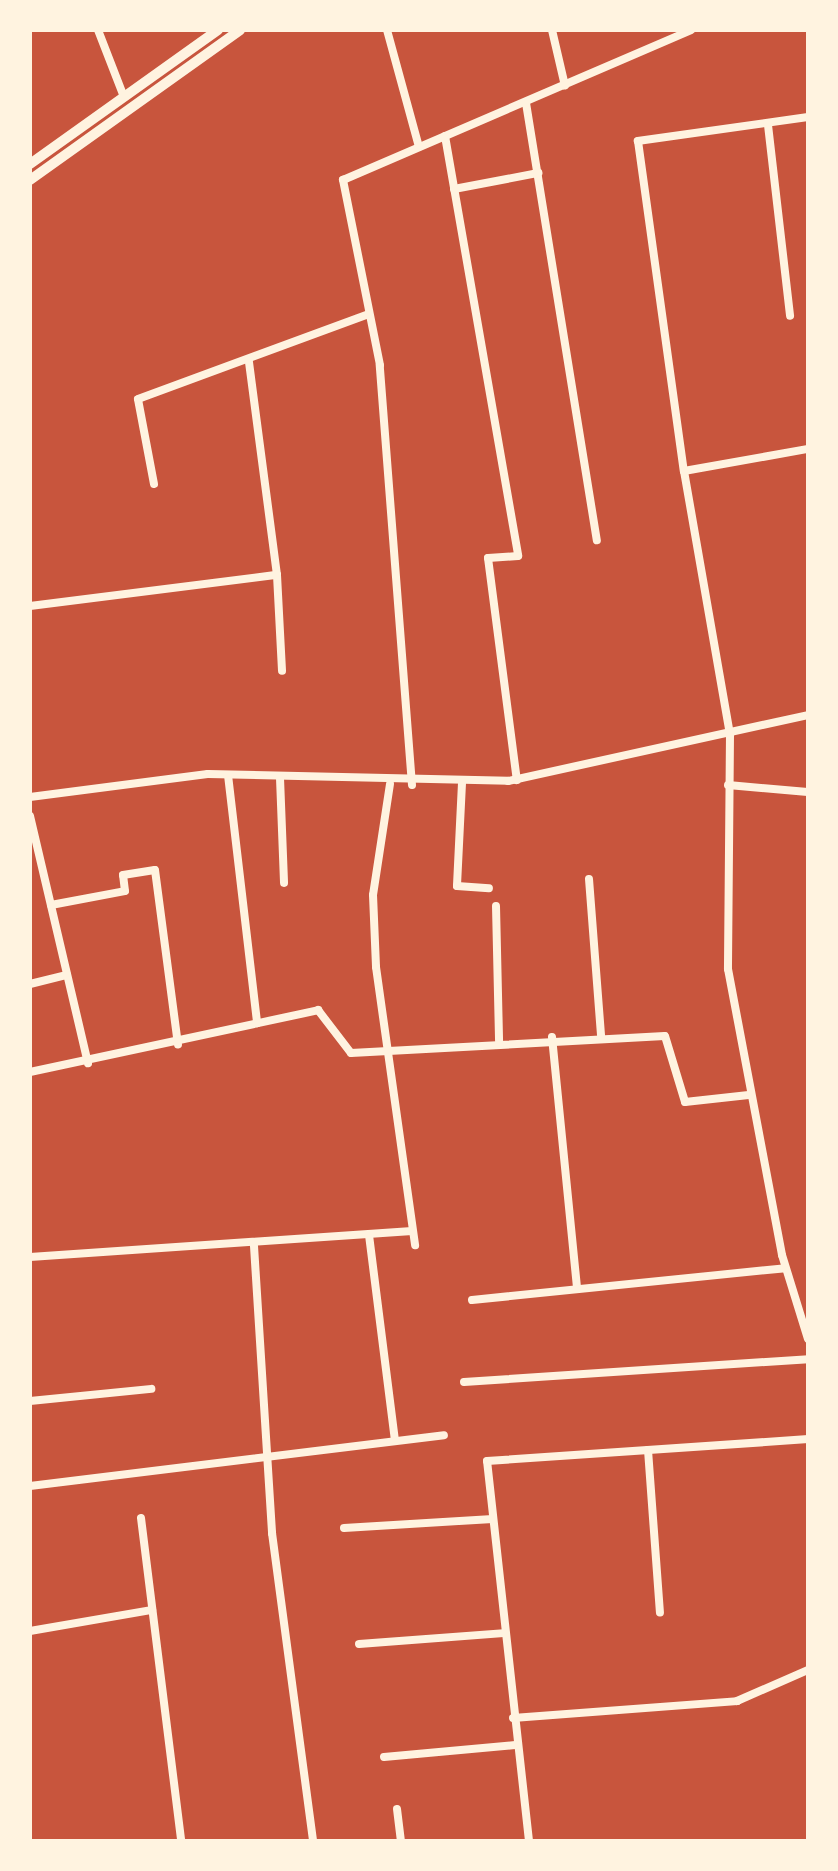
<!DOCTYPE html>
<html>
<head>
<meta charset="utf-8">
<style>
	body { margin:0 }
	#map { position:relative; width:838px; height:1871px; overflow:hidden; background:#c8553d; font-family:Poppins,sans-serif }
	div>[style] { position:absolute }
	.minor>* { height:8px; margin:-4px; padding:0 4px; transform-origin:4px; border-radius:4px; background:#fff3e0 }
	.secondary>* { height:10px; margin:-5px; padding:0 5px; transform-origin:5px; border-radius:5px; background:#fff3e0 }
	span { translate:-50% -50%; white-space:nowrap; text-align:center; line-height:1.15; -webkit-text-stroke:10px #fff3e0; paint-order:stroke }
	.frame { position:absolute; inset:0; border:32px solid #fff3e0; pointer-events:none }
</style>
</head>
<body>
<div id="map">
	<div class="minor">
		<i style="left:98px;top:30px;width:72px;rotate:68.8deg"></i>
		<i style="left:387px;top:30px;width:121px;rotate:74.7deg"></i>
		<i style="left:552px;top:30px;width:57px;rotate:76.9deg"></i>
		<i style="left:526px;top:103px;width:443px;rotate:80.8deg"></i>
		<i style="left:808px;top:117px;width:172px;rotate:172deg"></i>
		<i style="left:638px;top:141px;width:333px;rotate:82.1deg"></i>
		<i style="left:684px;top:471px;width:126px;rotate:-10.1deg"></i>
		<i style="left:768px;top:125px;width:192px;rotate:83.4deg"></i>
		<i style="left:445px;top:136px;width:426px;rotate:80.1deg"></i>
		<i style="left:518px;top:556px;width:30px;rotate:176deg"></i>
		<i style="left:488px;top:558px;width:224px;rotate:82.6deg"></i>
		<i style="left:454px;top:189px;width:86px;rotate:-10.8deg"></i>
		<i style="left:684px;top:471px;width:268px;rotate:80.1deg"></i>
		<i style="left:730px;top:735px;width:234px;rotate:90.5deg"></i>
		<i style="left:728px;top:969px;width:291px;rotate:79.3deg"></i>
		<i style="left:782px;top:1255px;width:88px;rotate:72.8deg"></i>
		<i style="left:154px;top:484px;width:86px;rotate:-100.7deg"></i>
		<i style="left:138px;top:399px;width:246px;rotate:-20.2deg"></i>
		<i style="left:277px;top:575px;width:96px;rotate:87deg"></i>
		<i style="left:30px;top:606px;width:249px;rotate:-7.2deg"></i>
		<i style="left:277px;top:575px;width:215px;rotate:-97.5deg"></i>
		<i style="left:228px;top:775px;width:250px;rotate:83.3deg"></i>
		<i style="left:280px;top:778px;width:105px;rotate:87.8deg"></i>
		<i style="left:462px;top:783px;width:103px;rotate:92.8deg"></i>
		<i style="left:457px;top:886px;width:32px;rotate:4deg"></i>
		<i style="left:390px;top:784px;width:112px;rotate:98.7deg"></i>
		<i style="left:373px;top:895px;width:72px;rotate:87.6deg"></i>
		<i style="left:376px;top:967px;width:281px;rotate:82deg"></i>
		<i style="left:412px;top:785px;width:421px;rotate:-94.4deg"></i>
		<i style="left:380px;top:365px;width:189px;rotate:-101.3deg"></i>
		<i style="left:343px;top:180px;width:379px;rotate:-23.3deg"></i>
		<i style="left:728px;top:785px;width:80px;rotate:5deg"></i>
		<i style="left:30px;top:797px;width:179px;rotate:-7.4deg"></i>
		<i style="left:208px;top:774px;width:300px;rotate:1.3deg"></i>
		<i style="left:508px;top:781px;width:307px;rotate:-12.4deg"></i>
		<i style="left:30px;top:816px;width:254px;rotate:76.8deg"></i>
		<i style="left:589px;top:879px;width:157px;rotate:85.6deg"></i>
		<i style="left:51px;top:905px;width:75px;rotate:-10.7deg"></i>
		<i style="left:125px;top:891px;width:16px;rotate:-97deg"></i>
		<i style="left:123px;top:875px;width:32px;rotate:-9deg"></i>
		<i style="left:155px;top:870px;width:176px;rotate:82.5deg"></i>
		<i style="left:496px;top:906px;width:135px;rotate:88.7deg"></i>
		<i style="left:30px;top:984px;width:38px;rotate:-14deg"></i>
		<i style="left:552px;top:1037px;width:252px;rotate:84.3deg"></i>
		<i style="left:30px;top:1072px;width:295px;rotate:-12.1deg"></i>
		<i style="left:318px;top:1010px;width:54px;rotate:52.5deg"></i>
		<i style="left:351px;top:1053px;width:314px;rotate:-3.1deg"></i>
		<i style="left:665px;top:1036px;width:69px;rotate:73.1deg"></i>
		<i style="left:685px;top:1102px;width:64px;rotate:-6.2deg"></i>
		<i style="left:369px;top:1235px;width:207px;rotate:82.8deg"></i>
		<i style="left:254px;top:1246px;width:288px;rotate:86.4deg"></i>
		<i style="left:272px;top:1533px;width:311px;rotate:82.4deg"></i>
		<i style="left:30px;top:1257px;width:383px;rotate:-3.9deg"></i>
		<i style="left:472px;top:1300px;width:315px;rotate:-5.8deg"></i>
		<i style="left:464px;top:1382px;width:345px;rotate:-3.8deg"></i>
		<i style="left:30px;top:1401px;width:122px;rotate:-5.7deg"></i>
		<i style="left:648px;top:1450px;width:163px;rotate:85.8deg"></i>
		<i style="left:30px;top:1486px;width:417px;rotate:-7deg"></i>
		<i style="left:141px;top:1518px;width:325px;rotate:82.9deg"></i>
		<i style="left:344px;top:1528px;width:149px;rotate:-3.5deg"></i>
		<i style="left:30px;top:1631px;width:124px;rotate:-9.8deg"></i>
		<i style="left:359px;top:1644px;width:145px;rotate:-4.3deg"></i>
		<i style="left:513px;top:1718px;width:225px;rotate:-4.3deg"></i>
		<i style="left:737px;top:1701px;width:77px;rotate:-23.6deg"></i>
		<i style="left:384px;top:1757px;width:134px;rotate:-5.2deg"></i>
		<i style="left:397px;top:1809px;width:32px;rotate:83deg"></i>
		<i style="left:529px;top:1841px;width:382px;rotate:-96.3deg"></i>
		<i style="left:487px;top:1461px;width:322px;rotate:-3.9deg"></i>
	</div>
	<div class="secondary">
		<i style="left:30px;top:164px;width:231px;rotate:-35.5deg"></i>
		<i style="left:30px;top:180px;width:258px;rotate:-35.5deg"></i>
	</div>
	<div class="frame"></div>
</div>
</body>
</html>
